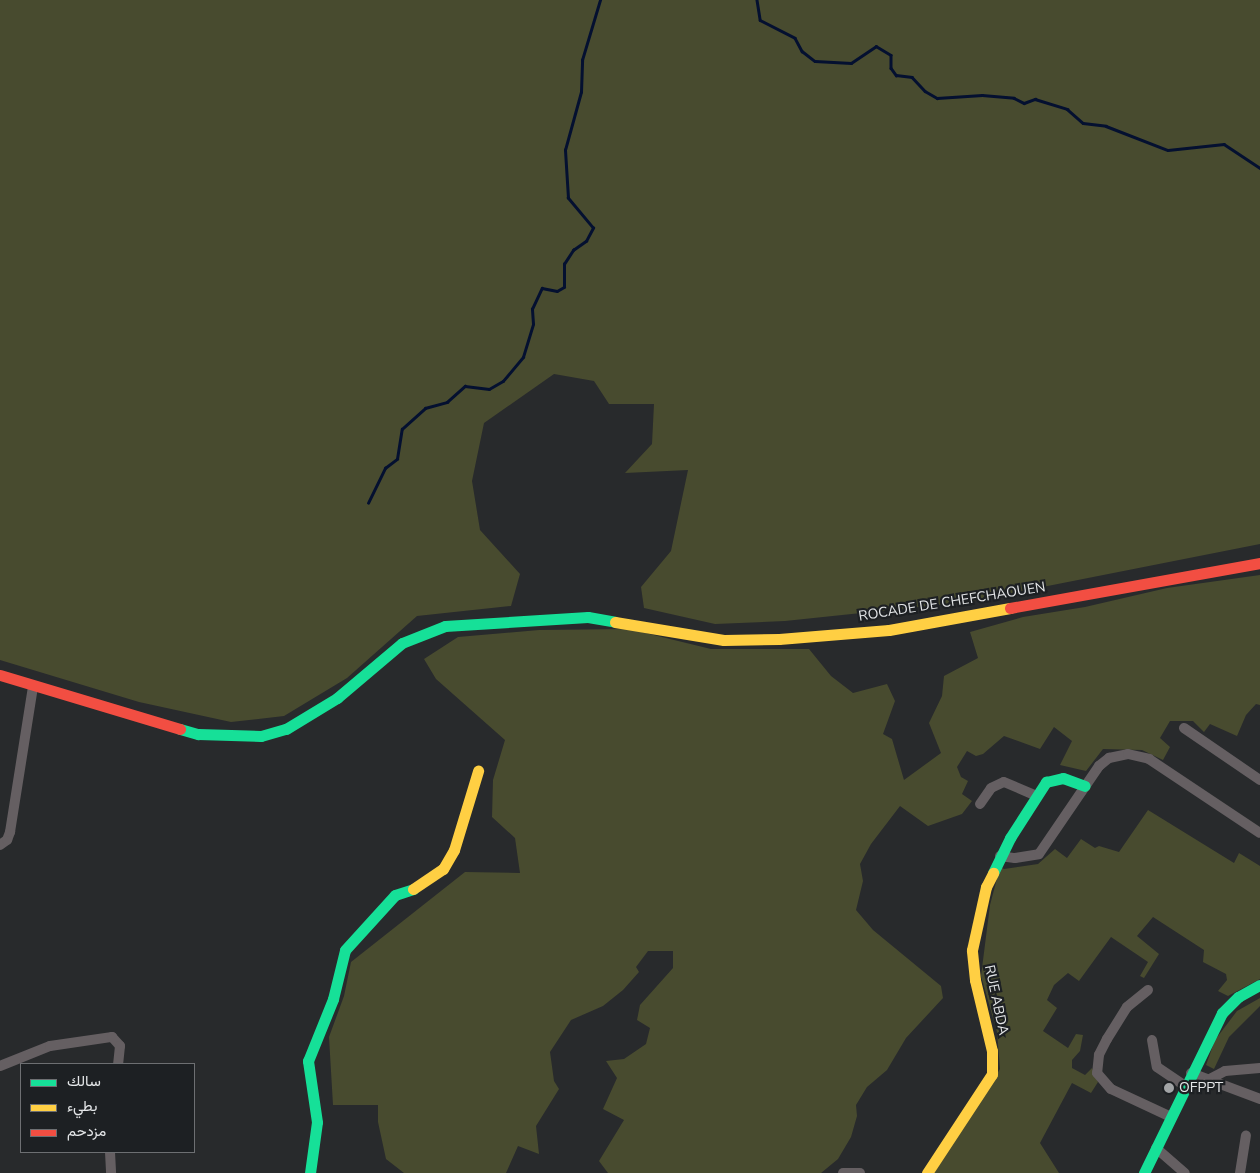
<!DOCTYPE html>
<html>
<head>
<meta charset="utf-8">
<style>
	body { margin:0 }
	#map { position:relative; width:1260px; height:1173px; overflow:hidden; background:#282a2c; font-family:"Nunito Sans",Vazirmatn,sans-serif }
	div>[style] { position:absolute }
	.green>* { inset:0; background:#484b2f }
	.stream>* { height:2.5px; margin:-1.25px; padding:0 1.25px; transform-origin:1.25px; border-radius:1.25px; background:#041030 }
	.street>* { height:10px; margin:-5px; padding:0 5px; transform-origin:5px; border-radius:5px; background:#655f62 }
	.fast>* { height:11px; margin:-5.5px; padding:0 5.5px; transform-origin:5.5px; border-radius:5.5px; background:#16e098 }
	.slow>* { height:11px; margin:-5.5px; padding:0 5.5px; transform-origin:5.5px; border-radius:5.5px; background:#ffcf43 }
	.jam>* { height:11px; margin:-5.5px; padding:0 5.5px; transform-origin:5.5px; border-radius:5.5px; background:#f24e42 }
	.dots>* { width:14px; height:14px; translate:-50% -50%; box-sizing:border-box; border:2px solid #1d2023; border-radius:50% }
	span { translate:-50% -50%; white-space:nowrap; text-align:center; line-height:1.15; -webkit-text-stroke:4.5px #1d2023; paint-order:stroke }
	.street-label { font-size:14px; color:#e4e6e8 }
	.poi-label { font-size:14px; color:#e4e6e8 }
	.left { translate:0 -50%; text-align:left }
	.legend { position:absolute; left:20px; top:1063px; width:175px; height:90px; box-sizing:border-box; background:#1d2023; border:1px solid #6d6f72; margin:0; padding:6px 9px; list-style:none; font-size:15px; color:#e4e6e8 }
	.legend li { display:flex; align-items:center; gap:10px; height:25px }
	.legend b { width:25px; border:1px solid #6d6f72 }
</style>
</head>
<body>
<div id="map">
	<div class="green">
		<i style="clip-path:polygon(0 0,1260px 0,1260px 544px,966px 602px,785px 621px,715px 624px,644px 608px,641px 587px,671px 551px,688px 470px,625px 473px,652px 444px,654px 404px,609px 404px,594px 381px,554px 374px,484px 423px,472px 481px,480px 530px,520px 574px,511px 606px,417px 616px,347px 678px,284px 716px,231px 722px,139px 702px,0 660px)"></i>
		<i style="clip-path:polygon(1260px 575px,1260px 705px,1256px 704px,1246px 715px,1237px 736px,1210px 724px,1204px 732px,1193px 721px,1170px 721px,1160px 738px,1170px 747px,1163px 760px,1142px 750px,1103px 749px,1086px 771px,1060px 765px,1072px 741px,1054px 727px,1040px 749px,1004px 736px,983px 754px,976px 756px,967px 751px,957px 767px,961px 777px,968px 781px,962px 794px,972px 801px,962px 814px,928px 826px,900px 806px,871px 844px,860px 864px,863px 881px,856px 910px,873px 930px,941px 986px,943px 998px,906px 1038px,887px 1070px,867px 1087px,856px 1105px,857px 1116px,851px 1137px,838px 1159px,821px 1173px,608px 1173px,599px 1161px,624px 1120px,603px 1109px,617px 1078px,606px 1061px,624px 1059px,646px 1044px,650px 1028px,637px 1020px,640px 1005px,673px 968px,673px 951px,648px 951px,636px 967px,639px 972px,623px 990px,603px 1006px,571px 1020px,550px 1052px,554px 1081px,559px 1089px,536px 1126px,539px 1154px,518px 1146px,506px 1173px,404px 1173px,386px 1159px,378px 1122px,378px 1105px,333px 1105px,329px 1037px,344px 996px,351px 962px,465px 872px,520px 873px,515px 838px,492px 817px,493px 780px,505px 740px,436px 679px,424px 659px,458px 637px,539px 630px,629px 629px,711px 649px,809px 649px,831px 676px,853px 693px,887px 684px,895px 701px,883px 734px,892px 739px,904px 780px,941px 753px,929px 723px,942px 696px,944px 676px,978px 658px,970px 632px,1023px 617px,1085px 607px,1167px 588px)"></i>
		<i style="clip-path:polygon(1148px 810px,1234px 863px,1239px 853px,1260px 866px,1260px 979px,1228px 996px,1218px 991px,1227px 980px,1226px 974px,1203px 962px,1204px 950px,1153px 917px,1137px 936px,1159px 954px,1144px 978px,1140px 976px,1148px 962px,1111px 937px,1079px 981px,1068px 973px,1054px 985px,1047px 1000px,1057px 1008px,1043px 1031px,1068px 1048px,1076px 1034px,1083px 1035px,1080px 1051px,1072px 1060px,1072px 1068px,1085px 1075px,1092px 1068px,1098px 1082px,1091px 1093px,1072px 1083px,1040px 1143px,1059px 1173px,934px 1173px,1000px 1069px,997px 1032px,981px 976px,990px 905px,1000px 867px,1004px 869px,1038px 864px,1055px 849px,1067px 858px,1081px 839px,1095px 848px,1099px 846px,1119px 852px)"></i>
		<i style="clip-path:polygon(1260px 998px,1260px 1006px,1229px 1037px,1214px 1069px,1206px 1065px,1215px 1040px,1237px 1011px)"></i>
	</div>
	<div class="stream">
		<i style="left:757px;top:0;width:20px;rotate:81deg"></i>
		<i style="left:760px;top:20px;width:39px;rotate:27deg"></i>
		<i style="left:795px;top:38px;width:15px;rotate:62deg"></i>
		<i style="left:802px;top:51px;width:16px;rotate:38deg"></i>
		<i style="left:815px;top:61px;width:36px;rotate:3deg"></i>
		<i style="left:851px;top:63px;width:30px;rotate:-34deg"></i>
		<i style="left:876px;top:46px;width:17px;rotate:31deg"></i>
		<i style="left:891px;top:55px;width:13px;rotate:90deg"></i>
		<i style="left:891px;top:68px;width:9px;rotate:54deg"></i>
		<i style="left:896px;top:75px;width:16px;rotate:7deg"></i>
		<i style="left:912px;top:77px;width:19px;rotate:47deg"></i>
		<i style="left:925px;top:91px;width:14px;rotate:30deg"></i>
		<i style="left:937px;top:98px;width:45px;rotate:-3.8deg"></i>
		<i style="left:982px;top:95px;width:32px;rotate:5deg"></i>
		<i style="left:1014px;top:98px;width:11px;rotate:27deg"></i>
		<i style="left:1024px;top:103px;width:12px;rotate:-20deg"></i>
		<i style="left:1035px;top:99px;width:34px;rotate:17deg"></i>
		<i style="left:1067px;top:109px;width:21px;rotate:41deg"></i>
		<i style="left:1083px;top:123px;width:23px;rotate:7deg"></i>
		<i style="left:1106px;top:126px;width:66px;rotate:21.2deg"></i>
		<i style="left:1168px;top:150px;width:56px;rotate:-6.1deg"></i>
		<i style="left:1224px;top:144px;width:43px;rotate:33.7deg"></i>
		<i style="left:368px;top:503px;width:39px;rotate:-64deg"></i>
		<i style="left:385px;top:468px;width:15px;rotate:-37deg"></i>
		<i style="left:397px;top:459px;width:30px;rotate:-81deg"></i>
		<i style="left:402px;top:429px;width:31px;rotate:-42deg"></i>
		<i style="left:425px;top:408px;width:23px;rotate:-15deg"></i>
		<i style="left:447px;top:402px;width:24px;rotate:-42deg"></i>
		<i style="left:465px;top:386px;width:24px;rotate:7deg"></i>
		<i style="left:489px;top:389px;width:16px;rotate:-30deg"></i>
		<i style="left:503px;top:381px;width:31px;rotate:-50deg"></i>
		<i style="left:523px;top:357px;width:34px;rotate:-73deg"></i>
		<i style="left:533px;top:324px;width:15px;rotate:-94deg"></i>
		<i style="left:532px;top:309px;width:23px;rotate:-65deg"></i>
		<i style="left:542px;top:288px;width:15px;rotate:11deg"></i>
		<i style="left:557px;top:291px;width:8px;rotate:-30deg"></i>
		<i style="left:564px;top:287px;width:23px;rotate:-90deg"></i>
		<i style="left:564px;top:264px;width:17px;rotate:-57deg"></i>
		<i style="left:573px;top:250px;width:16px;rotate:-35deg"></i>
		<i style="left:586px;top:241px;width:15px;rotate:-62deg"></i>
		<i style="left:593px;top:228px;width:39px;rotate:-130deg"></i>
		<i style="left:568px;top:198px;width:48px;rotate:-93.6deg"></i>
		<i style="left:565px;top:150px;width:60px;rotate:-74.6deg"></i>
		<i style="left:581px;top:92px;width:32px;rotate:-88deg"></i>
		<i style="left:582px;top:60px;width:63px;rotate:-73.3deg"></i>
	</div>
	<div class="street">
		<i style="left:1184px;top:728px;width:92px;rotate:34.4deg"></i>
		<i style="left:980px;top:804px;width:19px;rotate:-55deg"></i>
		<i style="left:991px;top:788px;width:14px;rotate:-25deg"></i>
		<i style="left:1004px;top:782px;width:34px;rotate:23deg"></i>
		<i style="left:0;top:845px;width:9px;rotate:-36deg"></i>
		<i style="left:7px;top:840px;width:9px;rotate:-69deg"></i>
		<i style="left:10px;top:832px;width:148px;rotate:-81deg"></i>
		<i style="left:1000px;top:856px;width:15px;rotate:8deg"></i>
		<i style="left:1015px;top:858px;width:24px;rotate:-9deg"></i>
		<i style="left:1039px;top:854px;width:107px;rotate:-55.7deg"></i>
		<i style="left:1099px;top:766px;width:13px;rotate:-39deg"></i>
		<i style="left:1109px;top:758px;width:19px;rotate:-12deg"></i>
		<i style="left:1128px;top:754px;width:22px;rotate:13deg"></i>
		<i style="left:1149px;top:759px;width:133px;rotate:33.7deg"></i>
		<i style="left:1148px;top:990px;width:27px;rotate:141deg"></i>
		<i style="left:1127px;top:1007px;width:38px;rotate:122deg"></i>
		<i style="left:1107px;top:1039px;width:18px;rotate:117deg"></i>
		<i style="left:1099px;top:1055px;width:18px;rotate:96deg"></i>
		<i style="left:1097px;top:1073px;width:21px;rotate:49deg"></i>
		<i style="left:1111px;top:1089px;width:66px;rotate:25deg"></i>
		<i style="left:1152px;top:1040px;width:27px;rotate:80deg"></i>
		<i style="left:1157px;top:1067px;width:34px;rotate:34deg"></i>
		<i style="left:0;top:1066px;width:54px;rotate:-21.8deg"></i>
		<i style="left:50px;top:1046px;width:63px;rotate:-8.3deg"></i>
		<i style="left:112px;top:1037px;width:12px;rotate:48deg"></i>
		<i style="left:120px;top:1046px;width:18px;rotate:96deg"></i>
		<i style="left:1191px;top:1073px;width:74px;rotate:20.6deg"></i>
		<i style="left:1208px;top:1080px;width:19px;rotate:-28deg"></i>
		<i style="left:1225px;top:1071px;width:35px;rotate:-5deg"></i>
		<i style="left:1156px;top:1148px;width:38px;rotate:41deg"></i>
		<i style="left:110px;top:1152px;width:21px;rotate:87deg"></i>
		<i style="left:843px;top:1173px;width:17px"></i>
		<i style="left:1240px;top:1173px;width:38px;rotate:-81deg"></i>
	</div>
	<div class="fast">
		<i style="left:180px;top:729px;width:19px;rotate:16deg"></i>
		<i style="left:198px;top:734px;width:63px;rotate:1.8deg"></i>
		<i style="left:261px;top:736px;width:26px;rotate:-16deg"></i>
		<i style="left:286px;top:729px;width:60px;rotate:-31.3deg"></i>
		<i style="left:337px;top:698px;width:85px;rotate:-40.2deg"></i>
		<i style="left:402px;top:643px;width:46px;rotate:-21.6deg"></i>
		<i style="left:445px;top:626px;width:143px;rotate:-3.6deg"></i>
		<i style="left:588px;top:617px;width:27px;rotate:10deg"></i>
		<i style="left:993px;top:873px;width:39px;rotate:-64deg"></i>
		<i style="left:1010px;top:838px;width:67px;rotate:-57.3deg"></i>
		<i style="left:1046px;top:782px;width:17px;rotate:-13deg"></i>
		<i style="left:1063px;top:778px;width:23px;rotate:20deg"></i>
		<i style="left:310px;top:1173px;width:51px;rotate:-82.2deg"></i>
		<i style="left:317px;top:1122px;width:62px;rotate:-98.4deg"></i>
		<i style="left:308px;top:1061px;width:67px;rotate:-68deg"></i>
		<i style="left:333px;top:999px;width:50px;rotate:-76.2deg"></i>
		<i style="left:345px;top:950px;width:74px;rotate:-47.7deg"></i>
		<i style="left:395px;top:895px;width:19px;rotate:-18deg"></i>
		<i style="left:1144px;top:1173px;width:178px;rotate:-64deg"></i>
		<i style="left:1222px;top:1013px;width:23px;rotate:-45deg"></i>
		<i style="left:1238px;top:997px;width:25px;rotate:-29deg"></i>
	</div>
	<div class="slow">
		<i style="left:615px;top:622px;width:110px;rotate:9.4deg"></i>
		<i style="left:724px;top:640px;width:55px;rotate:-1deg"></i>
		<i style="left:779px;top:639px;width:110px;rotate:-4.7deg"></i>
		<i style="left:889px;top:630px;width:123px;rotate:-10.3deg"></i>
		<i style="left:413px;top:889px;width:36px;rotate:-34deg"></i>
		<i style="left:443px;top:869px;width:22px;rotate:-60deg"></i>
		<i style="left:454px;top:850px;width:83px;rotate:-73.1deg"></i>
		<i style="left:927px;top:1173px;width:118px;rotate:-56.7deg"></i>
		<i style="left:992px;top:1074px;width:23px;rotate:-90deg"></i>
		<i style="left:992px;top:1051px;width:73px;rotate:-103.5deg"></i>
		<i style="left:975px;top:980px;width:30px;rotate:-96deg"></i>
		<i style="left:972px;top:950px;width:65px;rotate:-77.5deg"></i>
		<i style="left:986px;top:887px;width:16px;rotate:-63deg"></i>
	</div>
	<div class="jam">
		<i style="left:1010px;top:608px;width:254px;rotate:-10.2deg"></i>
		<i style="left:0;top:675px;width:188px;rotate:16.7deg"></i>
	</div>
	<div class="dots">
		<i style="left:1169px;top:1088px;background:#a2a4a6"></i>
	</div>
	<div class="street-label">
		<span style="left:952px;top:602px;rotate:-9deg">ROCADE DE CHEFCHAOUEN</span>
		<span style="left:996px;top:1000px;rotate:78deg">RUE ABDA</span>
	</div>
	<div class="poi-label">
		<span class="left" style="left:1179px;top:1088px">OFPPT</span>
	</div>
	<ul class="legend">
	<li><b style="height:6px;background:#16e098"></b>سالك</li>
	<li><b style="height:6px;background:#ffcf43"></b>بطيء</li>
	<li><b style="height:6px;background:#f24e42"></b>مزدحم</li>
	</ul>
</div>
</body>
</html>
